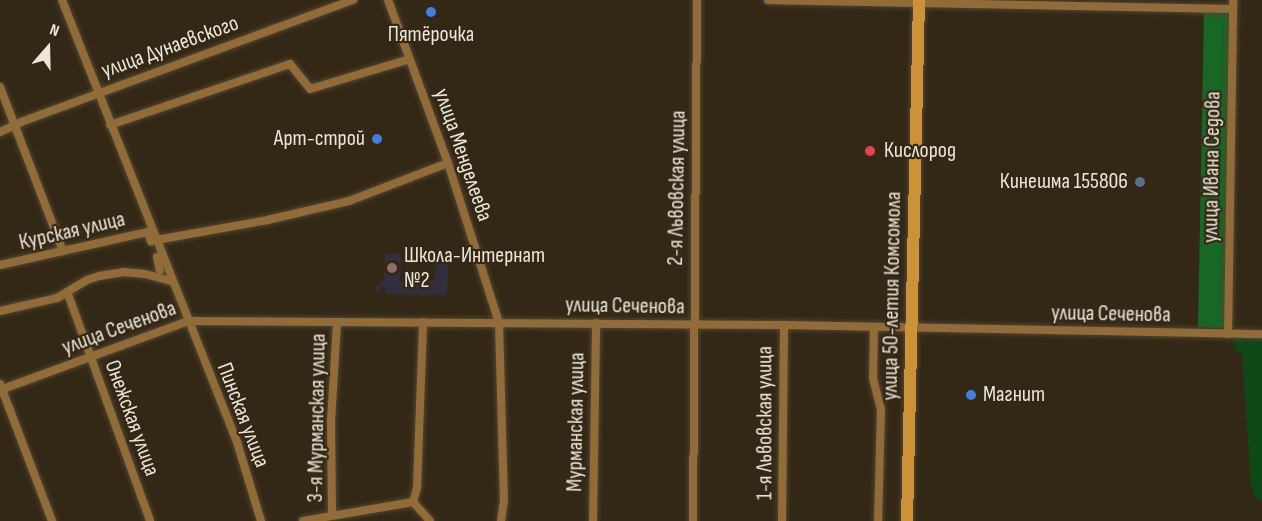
<!DOCTYPE html>
<html>
<head>
<meta charset="utf-8">
<style>
	body { margin:0 }
	#map { position:relative; width:1262px; height:521px; overflow:hidden; background:#332815; font-family:"Sofia Sans Condensed",sans-serif }
	div>[style] { position:absolute }
	.education>* { inset:0; background:#332e3e }
	.green>* { inset:0; background:#0f4817 }
	.forest>* { inset:0; background:#186724 }
	.roads { filter:drop-shadow(0 0 2px #514634) drop-shadow(0 0 2px #514634) }
	.street>* { height:8px; margin:-4px; padding:0 4px; transform-origin:4px; border-radius:4px; background:#926c38 }
	.secondary>* { height:12px; margin:-6px; padding:0 6px; transform-origin:6px; border-radius:6px; background:#cd9137 }
	.dots>* { width:16px; height:16px; translate:-50% -50%; box-sizing:border-box; border:3px solid #332815; border-radius:50% }
	span { translate:-50% -50%; white-space:nowrap; text-align:center; line-height:1.15; -webkit-text-stroke:4.5px #332815; paint-order:stroke }
	.poi-label { font-size:22px; color:#ece5d9 }
	.right { translate:-100% -50%; text-align:right }
	.left { translate:0 -50%; text-align:left }
	.street-label { font-size:22px; color:#ece5d9 }
	.north { position:absolute; left:18px; top:18px; width:60px; height:60px; -webkit-text-stroke:4px #332815; paint-order:stroke; rotate:20deg; font-size:16px; font-weight:700; line-height:24px; text-align:center; color:#ece5d9 }
	.north::after { content:''; display:block; margin:auto; width:21px; height:27px; background:#ece5d9; clip-path:polygon(50% 0,100% 100%,50% 72%,0 100%) }
</style>
</head>
<body>
<div id="map">
	<div class="education">
		<i style="clip-path:polygon(385px 254px,401px 254px,400px 282px,435px 281px,436px 256px,449px 255px,447px 295px,385px 294px,385px 286px,376px 293px,376px 287px,384px 280px)"></i>
	</div>
	<div class="green">
		<i style="clip-path:polygon(1234px 337px,1262px 337px,1262px 502px,1254px 495px,1251px 486px,1242px 354px,1235px 350px)"></i>
	</div>
	<div class="forest">
		<i style="clip-path:polygon(1204px 11px,1229px 12px,1224px 328px,1198px 327px)"></i>
	</div>
	<div class="roads">
		<div class="street">
			<i style="left:62px;top:0;width:475px;rotate:68.4deg"></i>
			<i style="left:237px;top:442px;width:83px;rotate:73.1deg"></i>
			<i style="left:388px;top:0;width:174px;rotate:69.8deg"></i>
			<i style="left:448px;top:163px;width:168px;rotate:72.3deg"></i>
			<i style="left:499px;top:323px;width:177px;rotate:88.4deg"></i>
			<i style="left:504px;top:500px;width:21px;rotate:98deg"></i>
			<i style="left:768px;top:0;width:460px;rotate:1.1deg"></i>
			<i style="left:0;top:87px;width:176px;rotate:69deg"></i>
			<i style="left:110px;top:125px;width:190px;rotate:-18.7deg"></i>
			<i style="left:290px;top:64px;width:32px;rotate:51deg"></i>
			<i style="left:310px;top:89px;width:104px;rotate:-16.7deg"></i>
			<i style="left:0;top:132px;width:23px;rotate:-25deg"></i>
			<i style="left:21px;top:122px;width:354px;rotate:-20.2deg"></i>
			<i style="left:156px;top:240px;width:109px;rotate:-10.1deg"></i>
			<i style="left:263px;top:221px;width:88px;rotate:-13.1deg"></i>
			<i style="left:349px;top:201px;width:106px;rotate:-21deg"></i>
			<i style="left:157px;top:257px;width:14px;rotate:78deg"></i>
			<i style="left:0;top:265px;width:152px;rotate:-12.6deg"></i>
			<i style="left:148px;top:232px;width:10px;rotate:73deg"></i>
			<i style="left:68px;top:294px;width:241px;rotate:70.1deg"></i>
			<i style="left:0;top:311px;width:58px;rotate:-12.8deg"></i>
			<i style="left:57px;top:298px;width:35px;rotate:-31deg"></i>
			<i style="left:87px;top:280px;width:13px;rotate:-18deg"></i>
			<i style="left:99px;top:276px;width:24px;rotate:-9deg"></i>
			<i style="left:123px;top:272px;width:22px;rotate:5deg"></i>
			<i style="left:145px;top:274px;width:28px;rotate:15deg"></i>
			<i style="left:874px;top:327px;width:51px;rotate:91.1deg"></i>
			<i style="left:873px;top:378px;width:32px;rotate:76deg"></i>
			<i style="left:881px;top:409px;width:112px;rotate:91.5deg"></i>
			<i style="left:1228px;top:334px;width:334px;rotate:-89.1deg"></i>
			<i style="left:0;top:384px;width:147px;rotate:69.2deg"></i>
			<i style="left:0;top:390px;width:201px;rotate:-20.1deg"></i>
			<i style="left:189px;top:321px;width:595px;rotate:0.39deg"></i>
			<i style="left:784px;top:325px;width:478px;rotate:1.1deg"></i>
			<i style="left:413px;top:502px;width:15px;rotate:-74deg"></i>
			<i style="left:417px;top:488px;width:166px;rotate:-87.9deg"></i>
			<i style="left:413px;top:502px;width:25px;rotate:48deg"></i>
			<i style="left:332px;top:514px;width:93px;rotate:-90.6deg"></i>
			<i style="left:331px;top:421px;width:99px;rotate:-86.5deg"></i>
			<i style="left:303px;top:521px;width:112px;rotate:-9.8deg"></i>
			<i style="left:593px;top:521px;width:198px;rotate:-89.1deg"></i>
			<i style="left:693px;top:521px;width:521px;rotate:-89.56deg"></i>
			<i style="left:782px;top:521px;width:196px;rotate:-89.4deg"></i>
		</div>
		<div class="secondary">
			<i style="left:907px;top:521px;width:521px;rotate:-88.68deg"></i>
		</div>
	</div>
	<div class="dots">
		<i style="left:431px;top:12px;background:#3f7fe0"></i>
		<i style="left:377px;top:139px;background:#3f7fe0"></i>
		<i style="left:870px;top:151px;background:#e0444e"></i>
		<i style="left:1140px;top:182px;background:#5c6f8a"></i>
		<i style="left:392px;top:268px;background:#8d6e63"></i>
		<i style="left:971px;top:395px;background:#3f7fe0"></i>
	</div>
	<div class="poi-label">
		<span style="left:431px;top:35px">Пятёрочка</span>
		<span class="right" style="left:365px;top:139px">Арт-строй</span>
		<span class="left" style="left:884px;top:151px">Кислород</span>
		<span class="right" style="left:1128px;top:182px">Кинешма 155806</span>
		<span class="left" style="left:404px;top:268px">Школа-Интернат<br>№2</span>
		<span class="left" style="left:983px;top:395px">Магнит</span>
	</div>
	<div class="street-label">
		<span style="left:170px;top:47px;rotate:-20deg">улица Дунаевского</span>
		<span style="left:463px;top:155px;rotate:71deg">улица Менделеева</span>
		<span style="left:1212px;top:167px;rotate:-89deg">улица Ивана Седова</span>
		<span style="left:677px;top:188px;rotate:-89deg">2-я Львовская улица</span>
		<span style="left:72px;top:231px;rotate:-13deg">Курская улица</span>
		<span style="left:892px;top:296px;rotate:-89deg">улица 50-летия Комсомола</span>
		<span style="left:625px;top:306px;rotate:1deg">улица Сеченова</span>
		<span style="left:1111px;top:314px;rotate:1deg">улица Сеченова</span>
		<span style="left:119px;top:328px;rotate:-20deg">улица Сеченова</span>
		<span style="left:243px;top:415px;rotate:69deg">Пинская улица</span>
		<span style="left:132px;top:418px;rotate:70deg">Онежская улица</span>
		<span style="left:317px;top:418px;rotate:-89deg">3-я Мурманская улица</span>
		<span style="left:576px;top:422px;rotate:-89deg">Мурманская улица</span>
		<span style="left:765px;top:423px;rotate:-90deg">1-я Львовская улица</span>
	</div>
	<div class="north">N</div>
</div>
</body>
</html>
